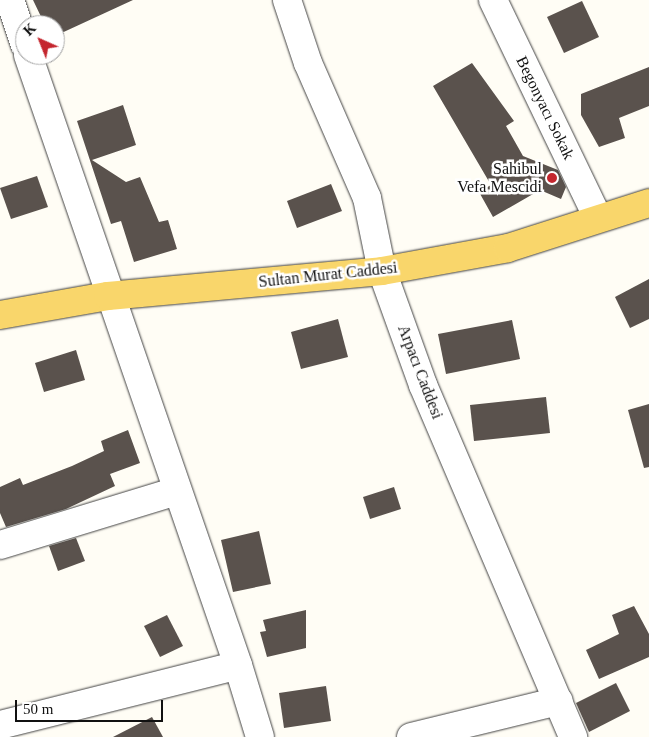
<!DOCTYPE html>
<html>
<head>
<meta charset="utf-8">
<style>
	body { margin:0 }
	#map { position:relative; width:649px; height:737px; overflow:hidden; background:#fffdf5; font-family:"Times New Roman",serif }
	div>[style] { position:absolute }
	.building>* { inset:0; background:#5a524d }
	.roads { filter:drop-shadow(0 0 1px #444) drop-shadow(0 0 1px #444) }
	.minor>* { height:28px; margin:-14px; padding:0 14px; transform-origin:14px; border-radius:14px; background:#fff }
	.major>* { height:28px; margin:-14px; padding:0 14px; transform-origin:14px; border-radius:14px; background:#f9d66b }
	.dots>* { width:14px; height:14px; translate:-50% -50%; box-sizing:border-box; border:2px solid #fff; border-radius:50% }
	span { translate:-50% -50%; white-space:nowrap; text-align:center; line-height:1.15; -webkit-text-stroke:5px #fff; paint-order:stroke }
	.street-label { font-size:16px; color:#111 }
	.poi-label { font-size:16px; color:#111 }
	.right { translate:-100% -50%; text-align:right }
	.north { position:absolute; left:15px; top:15px; width:50px; height:50px; box-sizing:border-box; background:#fff; border:1px solid #a0a0a0; border-radius:50%; rotate:316deg; font-size:14px; font-weight:700; line-height:20px; text-align:center; color:#111 }
	.north::after { content:''; display:block; margin:auto; width:18px; height:22px; background:#c4262e; clip-path:polygon(50% 0,100% 100%,50% 72%,0 100%) }
	.scale { position:absolute; left:15px; top:700px; width:148px; height:22px; box-sizing:border-box; border:2px solid #111; border-top:0; padding-left:6px; font-size:15px; line-height:18px; white-space:nowrap; color:#111; -webkit-text-stroke:4px #fff; paint-order:stroke }
</style>
</head>
<body>
<div id="map">
	<div class="building">
		<i style="clip-path:polygon(33px 0,133px 0,55px 36px,55px 25px,45px 25px)"></i>
		<i style="clip-path:polygon(582px 1px,599px 37px,564px 53px,547px 17px)"></i>
		<i style="clip-path:polygon(472px 63px,514px 121px,506px 126px,523px 156px,558px 170px,566px 187px,561px 199px,540px 190px,493px 217px,479px 192px,491px 185px,433px 86px)"></i>
		<i style="clip-path:polygon(649px 67px,649px 106px,619px 118px,625px 138px,599px 147px,581px 115px,581px 94px)"></i>
		<i style="clip-path:polygon(123px 105px,136px 145px,92px 160px,126px 182px,140px 177px,159px 222px,168px 220px,177px 249px,134px 262px,121px 221px,111px 224px,77px 121px)"></i>
		<i style="clip-path:polygon(37px 176px,48px 207px,11px 219px,0 188px)"></i>
		<i style="clip-path:polygon(331px 184px,342px 211px,297px 228px,287px 201px)"></i>
		<i style="clip-path:polygon(649px 279px,649px 319px,630px 328px,615px 297px)"></i>
		<i style="clip-path:polygon(338px 319px,348px 357px,301px 369px,291px 332px)"></i>
		<i style="clip-path:polygon(512px 320px,520px 359px,446px 374px,438px 334px)"></i>
		<i style="clip-path:polygon(76px 350px,85px 380px,44px 392px,35px 363px)"></i>
		<i style="clip-path:polygon(546px 397px,550px 433px,474px 441px,470px 405px)"></i>
		<i style="clip-path:polygon(649px 404px,649px 467px,644px 468px,628px 410px)"></i>
		<i style="clip-path:polygon(128px 430px,140px 463px,110px 474px,115px 486px,66px 509px,6px 527px,0 513px,0 487px,20px 478px,23px 485px,72px 466px,104px 451px,101px 441px)"></i>
		<i style="clip-path:polygon(394px 487px,401px 509px,370px 519px,363px 497px)"></i>
		<i style="clip-path:polygon(259px 531px,271px 584px,233px 592px,221px 540px)"></i>
		<i style="clip-path:polygon(76px 538px,85px 561px,58px 571px,49px 546px)"></i>
		<i style="clip-path:polygon(634px 606px,649px 634px,649px 657px,599px 679px,586px 650px,619px 634px,612px 615px)"></i>
		<i style="clip-path:polygon(306px 610px,306px 648px,267px 657px,260px 632px,266px 631px,263px 620px)"></i>
		<i style="clip-path:polygon(167px 615px,183px 646px,160px 657px,144px 626px)"></i>
		<i style="clip-path:polygon(616px 683px,630px 711px,589px 732px,576px 703px)"></i>
		<i style="clip-path:polygon(326px 686px,331px 721px,284px 728px,279px 693px)"></i>
		<i style="clip-path:polygon(152px 717px,163px 737px,113px 737px)"></i>
	</div>
	<div class="roads">
		<div class="minor">
			<i style="left:10px;top:0;width:47px;rotate:71.6deg"></i>
			<i style="left:287px;top:0;width:66px;rotate:71.6deg"></i>
			<i style="left:308px;top:63px;width:147px;rotate:66.4deg"></i>
			<i style="left:367px;top:198px;width:75px;rotate:78.4deg"></i>
			<i style="left:382px;top:271px;width:121px;rotate:70.2deg"></i>
			<i style="left:423px;top:385px;width:383px;rotate:66.9deg"></i>
			<i style="left:493px;top:0;width:240px;rotate:64.3deg"></i>
			<i style="left:0;top:545px;width:185px;rotate:-17deg"></i>
			<i style="left:238px;top:665px;width:75px;rotate:73deg"></i>
			<i style="left:0;top:725px;width:245px;rotate:-14.1deg"></i>
			<i style="left:238px;top:665px;width:645px;rotate:-109deg"></i>
			<i style="left:411px;top:737px;width:152px;rotate:-13.7deg"></i>
		</div>
		<div class="major">
			<i style="left:0;top:315px;width:110px;rotate:-10deg"></i>
			<i style="left:108px;top:296px;width:275px;rotate:-5.2deg"></i>
			<i style="left:382px;top:271px;width:128px;rotate:-10.3deg"></i>
			<i style="left:508px;top:248px;width:148px;rotate:-17.7deg"></i>
		</div>
	</div>
	<div class="dots">
		<i style="left:552px;top:178px;background:#c4262e"></i>
	</div>
	<div class="street-label">
		<span style="left:545px;top:108px;rotate:64deg">Begonyacı Sokak</span>
		<span style="left:328px;top:275px;rotate:-6deg">Sultan Murat Caddesi</span>
		<span style="left:420px;top:372px;rotate:69deg">Arpacı Caddesi</span>
	</div>
	<div class="poi-label">
		<span class="right" style="left:542px;top:178px">Sahibul<br>Vefa Mescidi</span>
	</div>
	<div class="north">K</div>
	<div class="scale">50 m</div>
</div>
</body>
</html>
